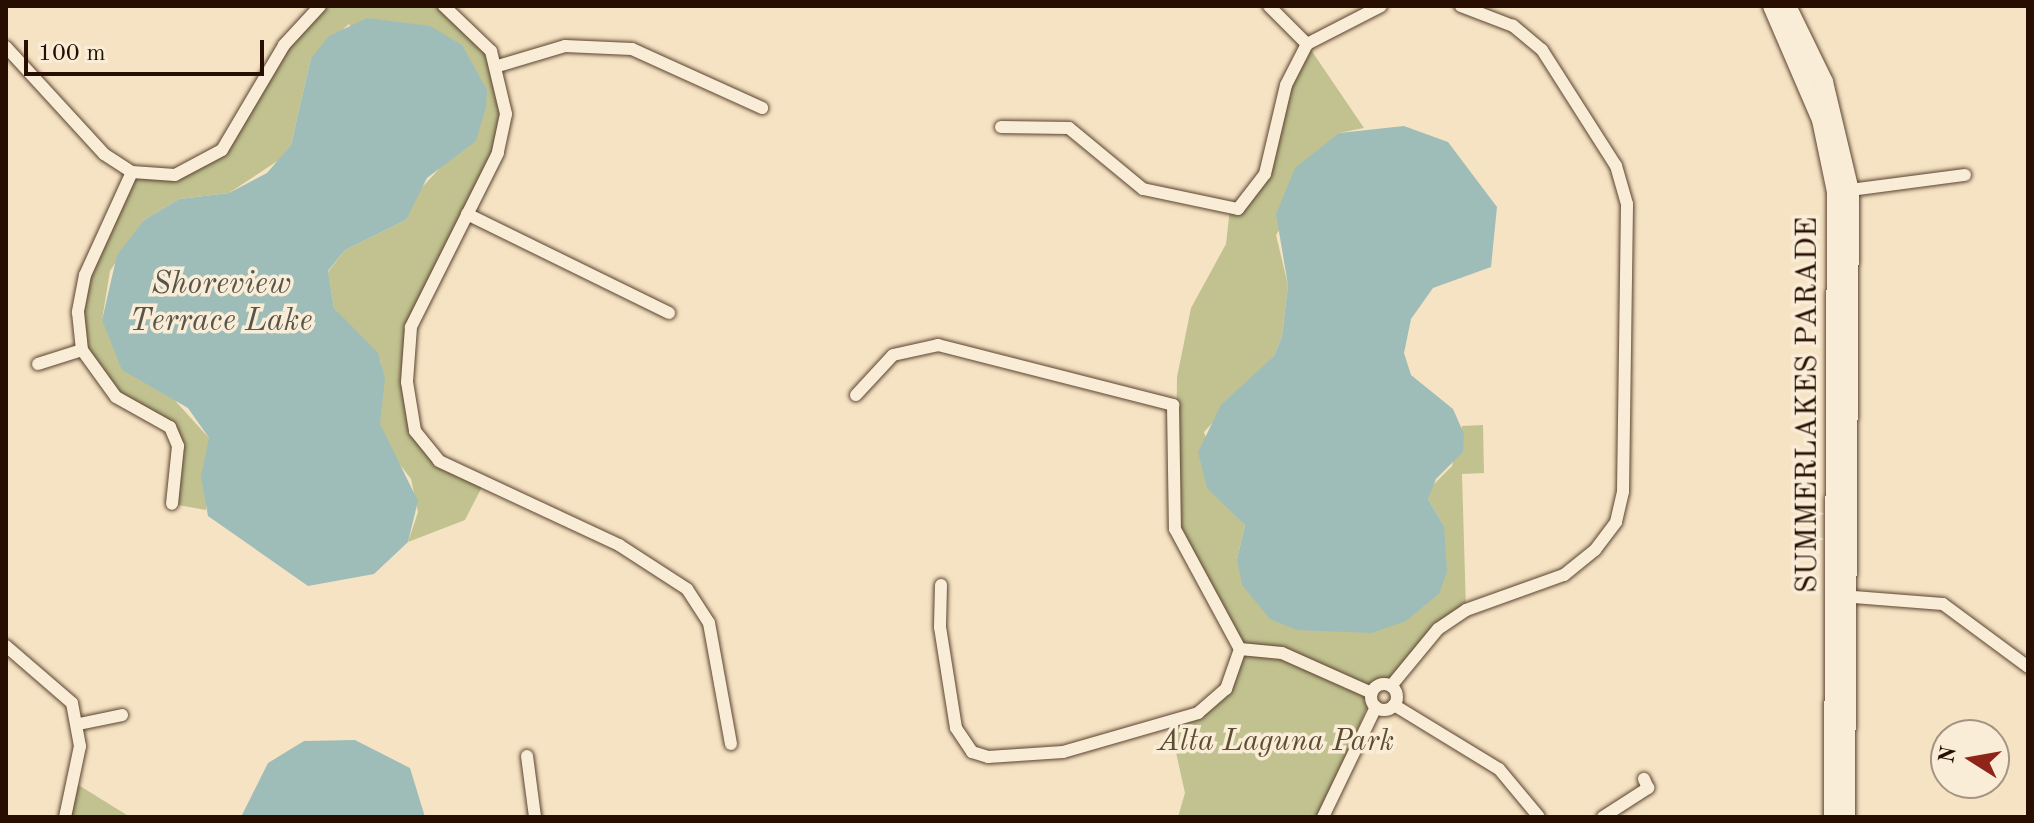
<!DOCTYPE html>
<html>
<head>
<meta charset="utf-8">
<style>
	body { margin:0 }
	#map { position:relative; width:2034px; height:823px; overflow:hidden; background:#f6e3c3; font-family:"Old Standard TT",serif }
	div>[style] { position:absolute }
	.green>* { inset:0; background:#c1c290 }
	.water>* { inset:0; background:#9ebdb9 }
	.roads { filter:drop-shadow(0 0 2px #5b4331) drop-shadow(0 0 2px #5b4331) }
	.street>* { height:12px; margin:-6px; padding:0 6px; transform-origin:6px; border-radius:6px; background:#f9edd8 }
	.street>.ring { margin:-6px; padding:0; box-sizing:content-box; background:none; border:12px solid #f9edd8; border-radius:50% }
	.secondary>* { height:18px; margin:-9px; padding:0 9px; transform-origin:9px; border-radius:9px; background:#f9edd8 }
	span { translate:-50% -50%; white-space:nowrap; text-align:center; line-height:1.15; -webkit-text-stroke:7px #f9edd8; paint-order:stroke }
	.street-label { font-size:30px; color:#270e00 }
	.park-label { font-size:30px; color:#5d4d32; font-style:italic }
	.water-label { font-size:32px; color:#57544a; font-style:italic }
	.frame { position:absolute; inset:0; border:8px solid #270e00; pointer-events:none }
	.north { position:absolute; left:1930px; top:719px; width:80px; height:80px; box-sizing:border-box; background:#f9edd8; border:2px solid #a59482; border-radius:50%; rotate:281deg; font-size:22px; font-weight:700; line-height:32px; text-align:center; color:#270e00 }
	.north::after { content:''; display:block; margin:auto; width:28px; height:36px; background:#8f2418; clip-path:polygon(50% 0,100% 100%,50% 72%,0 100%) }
	.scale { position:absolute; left:24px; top:40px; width:240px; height:36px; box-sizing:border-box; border:4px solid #270e00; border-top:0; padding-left:10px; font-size:24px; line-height:28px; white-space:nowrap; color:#270e00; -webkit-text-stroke:6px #f9edd8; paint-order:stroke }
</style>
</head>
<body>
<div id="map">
	<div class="green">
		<i style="clip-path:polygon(320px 6px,444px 6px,491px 51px,503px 135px,418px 307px,407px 382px,424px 446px,484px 483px,465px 520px,408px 542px,418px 512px,411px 479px,387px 448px,380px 424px,381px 362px,334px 308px,328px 272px,345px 250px,406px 220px,412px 198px,439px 169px,349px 24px,311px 58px,291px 145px,279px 160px,229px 193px,179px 199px,144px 220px,110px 271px,102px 320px,209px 438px,206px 510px,172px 504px,178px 466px,170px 427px,116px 397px,82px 350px,85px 275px,132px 172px,158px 175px,209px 162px,271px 64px)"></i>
		<i style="clip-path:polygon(1307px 44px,1364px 128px,1339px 133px,1276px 235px,1288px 285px,1282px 336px,1274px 356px,1204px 432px,1228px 506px,1245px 525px,1237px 559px,1444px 526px,1428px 499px,1430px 488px,1452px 466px,1462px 426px,1483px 425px,1484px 473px,1462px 474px,1466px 610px,1438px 629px,1389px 685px,1374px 689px,1323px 817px,1178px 817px,1185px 793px,1169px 721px,1214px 703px,1240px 649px,1175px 529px,1177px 377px,1191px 308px,1226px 244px,1230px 208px,1253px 198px,1286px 85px)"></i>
		<i style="clip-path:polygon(72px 781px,130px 817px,65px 817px)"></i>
	</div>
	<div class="water">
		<i style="clip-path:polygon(367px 18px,430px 26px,462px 45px,487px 90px,486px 107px,476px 141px,427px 178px,406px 220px,345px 250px,328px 271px,334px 308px,378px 353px,385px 378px,380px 424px,418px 501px,408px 542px,374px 574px,308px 586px,208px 516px,201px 476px,209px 438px,188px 408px,122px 370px,102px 320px,117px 255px,144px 220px,179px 199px,229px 193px,267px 173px,291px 145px,311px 58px,329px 36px)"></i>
		<i style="clip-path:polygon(1404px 126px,1448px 142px,1497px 207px,1491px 267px,1433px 288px,1411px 319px,1404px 353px,1411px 375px,1453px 409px,1464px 434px,1463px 452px,1436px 479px,1428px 499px,1444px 526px,1447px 572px,1439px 594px,1406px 621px,1372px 633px,1296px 630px,1270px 619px,1242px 585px,1237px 559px,1245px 525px,1207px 488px,1198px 452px,1221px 405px,1274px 356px,1282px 336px,1288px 285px,1276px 214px,1295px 168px,1339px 133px)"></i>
		<i style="clip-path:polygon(355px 740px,410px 768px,425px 817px,241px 817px,268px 763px,304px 741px)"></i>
	</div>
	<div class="roads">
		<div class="street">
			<i style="left:444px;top:6px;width:65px;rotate:43.8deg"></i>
			<i style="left:491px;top:51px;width:65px;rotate:76.6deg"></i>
			<i style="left:506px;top:114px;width:40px;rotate:102deg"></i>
			<i style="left:498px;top:153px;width:195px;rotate:116.6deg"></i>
			<i style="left:411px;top:327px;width:55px;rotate:94.2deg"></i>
			<i style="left:407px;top:382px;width:50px;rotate:80.7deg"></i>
			<i style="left:415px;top:431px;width:38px;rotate:51deg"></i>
			<i style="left:439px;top:461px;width:199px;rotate:25deg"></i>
			<i style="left:619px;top:545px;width:81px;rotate:32.9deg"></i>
			<i style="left:687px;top:589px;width:40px;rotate:57.1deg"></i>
			<i style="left:709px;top:623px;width:123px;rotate:79.7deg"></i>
			<i style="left:1269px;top:6px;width:54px;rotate:45deg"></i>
			<i style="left:6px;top:47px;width:145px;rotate:47.5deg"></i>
			<i style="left:104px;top:154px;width:33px;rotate:33deg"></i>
			<i style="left:132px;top:172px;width:43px;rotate:4deg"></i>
			<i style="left:175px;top:175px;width:53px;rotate:-28deg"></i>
			<i style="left:222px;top:150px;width:122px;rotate:-59.4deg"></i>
			<i style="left:284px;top:45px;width:53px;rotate:-47.3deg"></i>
			<i style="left:498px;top:66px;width:70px;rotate:-16.6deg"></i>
			<i style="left:565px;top:46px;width:67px;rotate:2.6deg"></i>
			<i style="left:632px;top:49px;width:143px;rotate:24.4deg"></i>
			<i style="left:1001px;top:127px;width:68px;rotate:0.8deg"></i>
			<i style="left:1069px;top:128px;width:96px;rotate:39.5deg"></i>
			<i style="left:1143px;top:189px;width:97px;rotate:11.9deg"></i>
			<i style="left:1238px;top:209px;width:44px;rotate:-52.4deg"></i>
			<i style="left:1265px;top:174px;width:91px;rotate:-76.7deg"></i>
			<i style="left:1286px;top:85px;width:46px;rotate:-62.9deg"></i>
			<i style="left:1307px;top:44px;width:83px;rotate:-27.2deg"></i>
			<i style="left:132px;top:172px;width:113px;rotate:114.5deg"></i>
			<i style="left:85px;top:275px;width:38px;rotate:101deg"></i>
			<i style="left:78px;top:312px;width:38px;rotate:84deg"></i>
			<i style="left:82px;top:350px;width:58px;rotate:54.1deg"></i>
			<i style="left:116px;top:397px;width:62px;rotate:29.1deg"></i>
			<i style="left:170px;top:427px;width:21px;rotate:67deg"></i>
			<i style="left:178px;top:446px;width:58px;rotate:95.9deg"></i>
			<i style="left:1843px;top:191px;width:123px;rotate:-7.5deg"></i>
			<i style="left:467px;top:214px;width:225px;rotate:26.1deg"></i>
			<i style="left:38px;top:364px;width:46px;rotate:-17.7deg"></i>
			<i style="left:856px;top:395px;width:54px;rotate:-47.2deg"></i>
			<i style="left:893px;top:355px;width:46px;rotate:-12.5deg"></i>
			<i style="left:938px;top:345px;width:243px;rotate:14.3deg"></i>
			<i style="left:1173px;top:405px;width:124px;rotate:89.1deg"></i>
			<i style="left:1175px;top:529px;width:136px;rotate:61.6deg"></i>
			<i style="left:1240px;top:649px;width:42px;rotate:5.4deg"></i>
			<i style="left:1282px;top:653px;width:98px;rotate:24deg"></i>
			<i style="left:941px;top:585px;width:42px;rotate:91.4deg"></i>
			<i style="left:940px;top:627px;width:102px;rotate:81deg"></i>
			<i style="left:956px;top:728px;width:29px;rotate:56deg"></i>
			<i style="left:972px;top:752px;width:17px;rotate:17deg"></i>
			<i style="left:988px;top:757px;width:75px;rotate:-3.8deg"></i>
			<i style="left:1063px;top:752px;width:141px;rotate:-16.1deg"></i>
			<i style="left:1198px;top:713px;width:37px;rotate:-41deg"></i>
			<i style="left:1226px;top:689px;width:42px;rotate:-70.7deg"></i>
			<i style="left:1841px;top:596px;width:102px;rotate:4.5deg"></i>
			<i style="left:1943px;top:604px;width:106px;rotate:36.5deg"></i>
			<i style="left:6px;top:646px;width:87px;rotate:40.8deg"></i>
			<i style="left:72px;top:703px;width:44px;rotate:79.5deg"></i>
			<i style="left:80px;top:746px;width:73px;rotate:101.9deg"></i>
			<i class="ring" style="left:1371px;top:684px;width:14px;height:14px"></i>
			<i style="left:1391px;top:686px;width:74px;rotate:-50.5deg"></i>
			<i style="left:1438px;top:629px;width:34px;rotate:-34deg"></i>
			<i style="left:1466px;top:610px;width:104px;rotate:-19.7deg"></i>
			<i style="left:1564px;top:575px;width:40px;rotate:-39deg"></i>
			<i style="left:1595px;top:550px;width:35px;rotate:-53deg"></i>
			<i style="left:1616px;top:522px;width:31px;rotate:-77deg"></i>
			<i style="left:1623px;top:492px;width:288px;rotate:-89.2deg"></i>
			<i style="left:1627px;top:204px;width:40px;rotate:-106deg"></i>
			<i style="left:1616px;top:166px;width:138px;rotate:-122.5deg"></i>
			<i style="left:1542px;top:50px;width:38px;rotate:-140deg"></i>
			<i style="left:1513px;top:26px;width:56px;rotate:-159deg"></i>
			<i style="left:1394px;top:705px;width:123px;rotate:31.4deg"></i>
			<i style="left:1499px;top:769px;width:62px;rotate:50.2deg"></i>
			<i style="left:79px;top:724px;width:44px;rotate:-11.8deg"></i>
			<i style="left:527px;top:756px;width:62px;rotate:82.5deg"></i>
			<i style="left:1323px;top:817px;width:122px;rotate:-64.3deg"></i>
			<i style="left:1603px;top:817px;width:54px;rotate:-32.8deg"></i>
			<i style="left:1648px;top:788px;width:10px;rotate:-114deg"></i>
		</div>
		<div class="secondary">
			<i style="left:1772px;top:6px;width:124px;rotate:66.7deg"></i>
			<i style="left:1821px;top:120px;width:74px;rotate:78.2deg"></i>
			<i style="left:1836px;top:192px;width:625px;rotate:90.28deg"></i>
			<i style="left:1787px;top:6px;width:85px;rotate:64deg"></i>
			<i style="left:1824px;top:82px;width:112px;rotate:76.6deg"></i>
			<i style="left:1850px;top:191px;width:626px;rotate:90.37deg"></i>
		</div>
	</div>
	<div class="street-label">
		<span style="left:1808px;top:405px;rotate:-90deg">SUMMERLAKES PARADE</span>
	</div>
	<div class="park-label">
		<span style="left:1276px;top:742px">Alta Laguna Park</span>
	</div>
	<div class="water-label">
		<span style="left:221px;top:304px">Shoreview<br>Terrace Lake</span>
	</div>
	<div class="frame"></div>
	<div class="north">N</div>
	<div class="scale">100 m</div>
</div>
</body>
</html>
